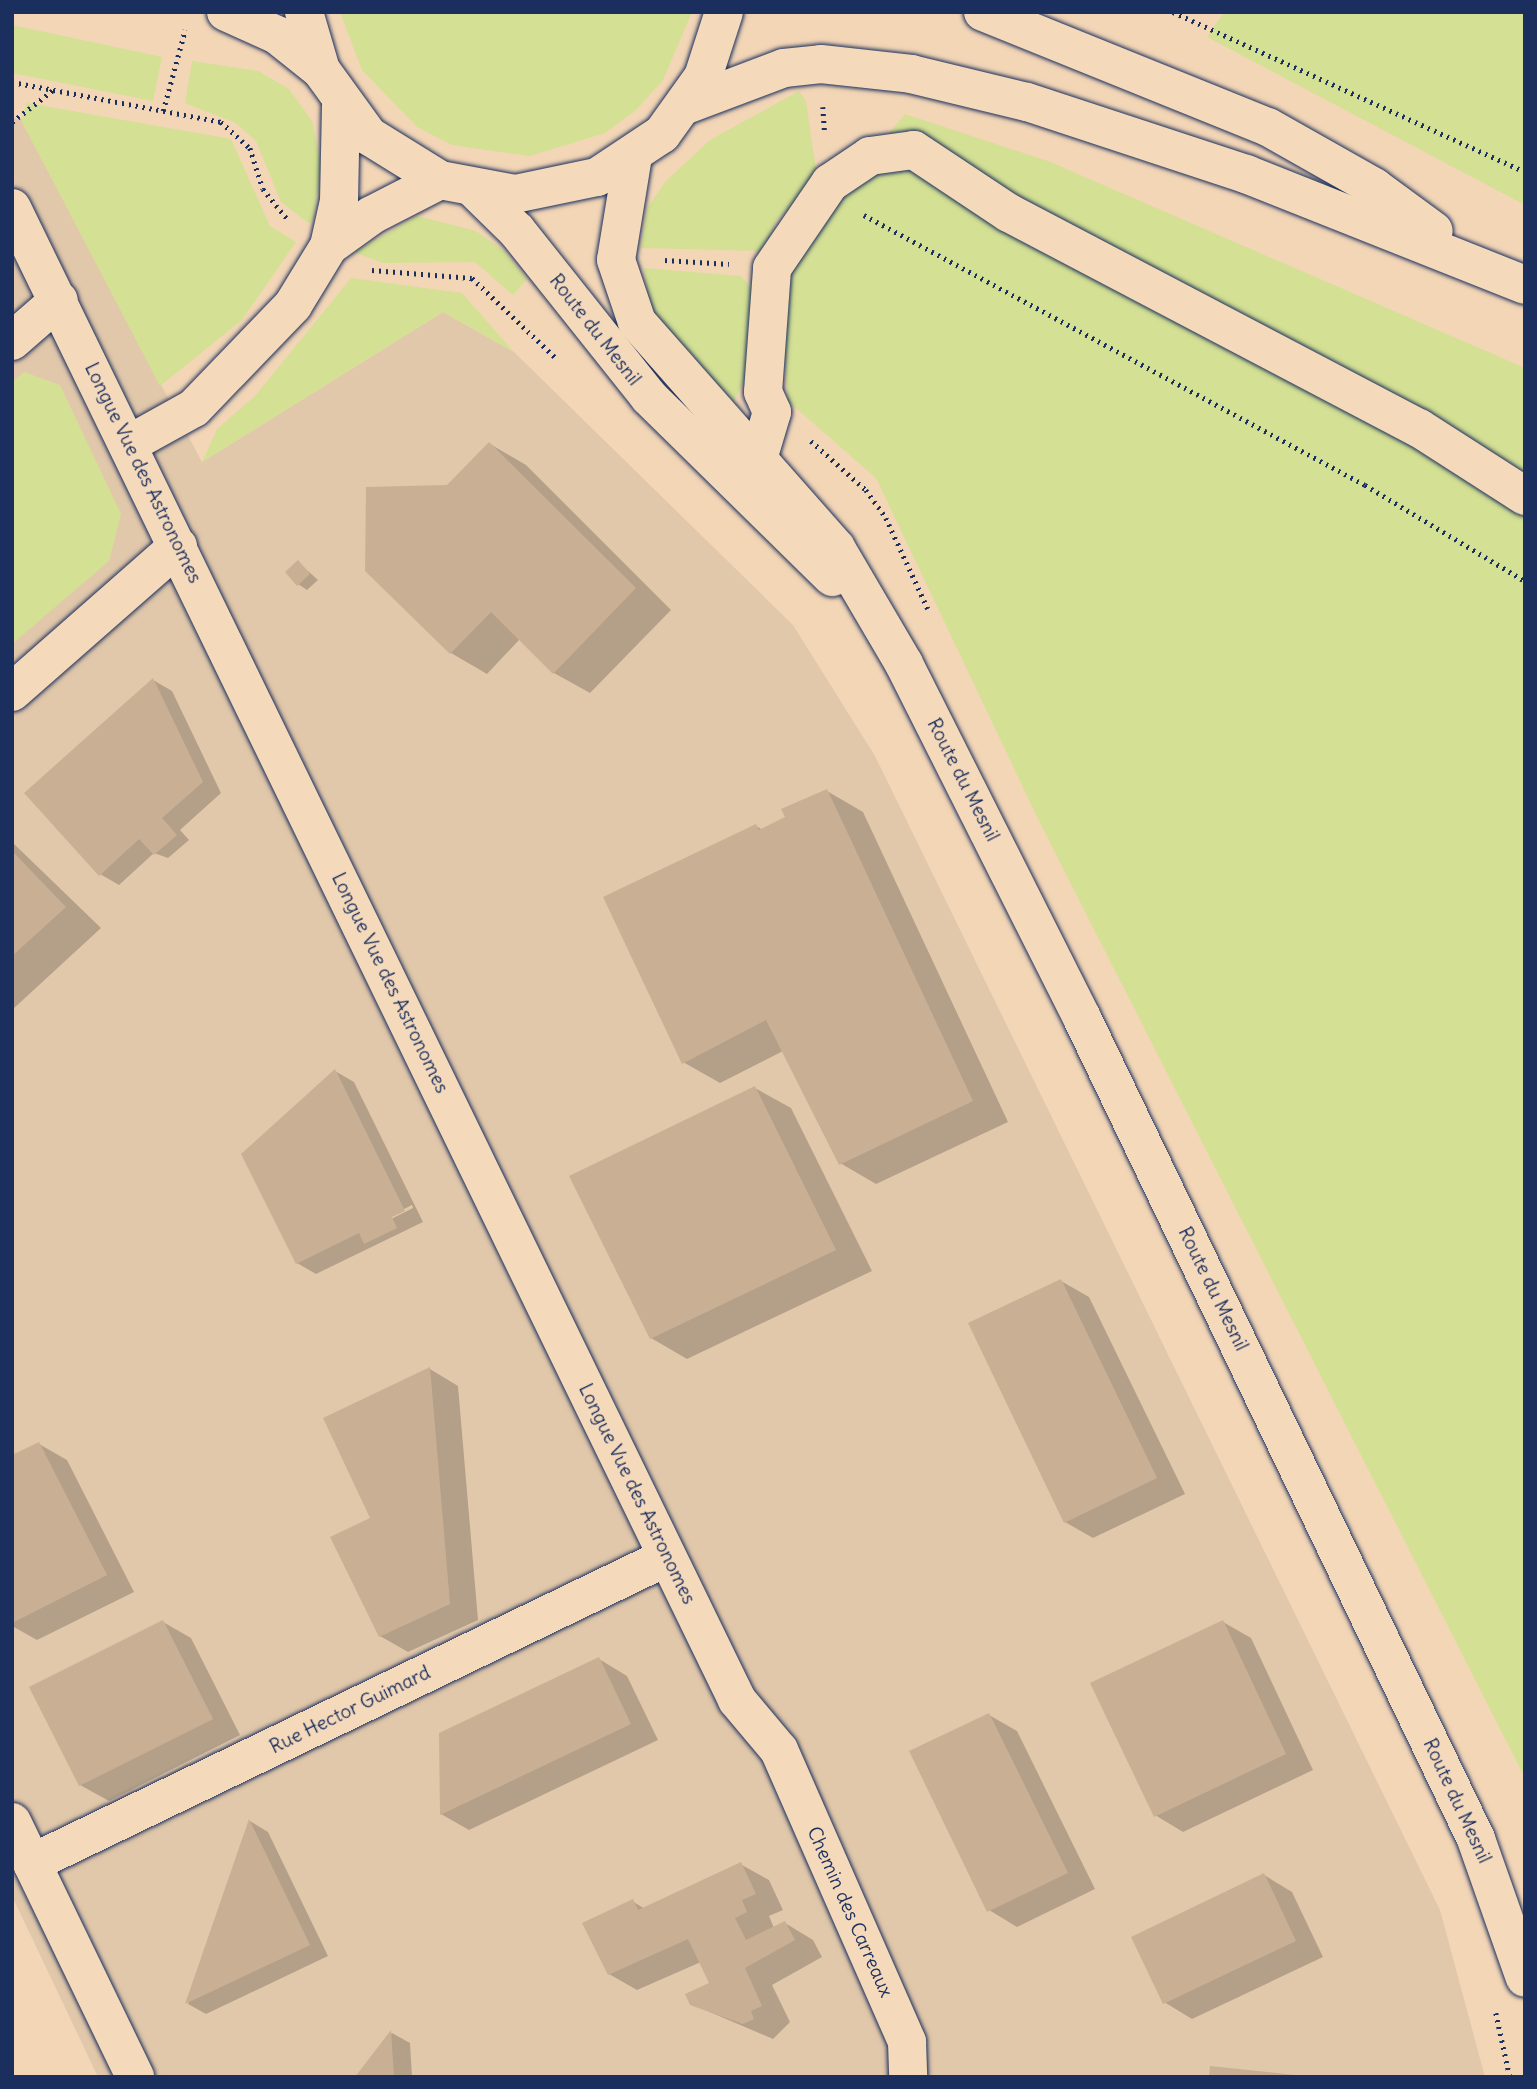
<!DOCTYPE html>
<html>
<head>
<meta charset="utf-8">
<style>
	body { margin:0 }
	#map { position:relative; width:1537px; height:2089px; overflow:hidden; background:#f3d6b6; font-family:Delius,sans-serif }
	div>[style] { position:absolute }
	.built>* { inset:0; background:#e2c8aa }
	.green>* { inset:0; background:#d4e093 }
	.shadow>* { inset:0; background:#0003 }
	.building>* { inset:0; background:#c9b094 }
	.path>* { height:4.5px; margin-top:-2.25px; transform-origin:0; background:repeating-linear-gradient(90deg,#1b2f5e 0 2px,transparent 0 7px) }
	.roads { filter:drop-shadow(0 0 2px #1b2f5e) drop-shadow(0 0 2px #1b2f5e) }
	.minor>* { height:38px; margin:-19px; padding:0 19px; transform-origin:19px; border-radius:19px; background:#f4d9bb }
	.major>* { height:38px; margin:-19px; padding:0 19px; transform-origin:19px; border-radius:19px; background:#f4d9bb }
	span { translate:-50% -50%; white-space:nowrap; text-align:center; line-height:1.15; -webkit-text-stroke:6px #f4d9bb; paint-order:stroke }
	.street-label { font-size:19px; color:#1b2f5e }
	.frame { position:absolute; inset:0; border:14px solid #1b2f5e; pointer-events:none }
</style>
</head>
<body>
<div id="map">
	<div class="built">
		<i style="clip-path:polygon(12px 117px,21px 120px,202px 462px,443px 312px,514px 352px,793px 625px,875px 756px,1440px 1910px,1485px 2077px,98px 2077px,12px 1896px)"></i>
	</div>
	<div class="green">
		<i style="clip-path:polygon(340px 12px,692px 12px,663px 80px,636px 110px,605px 133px,530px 156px,452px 145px,417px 127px,362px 70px)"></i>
		<i style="clip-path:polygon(1224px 12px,1525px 12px,1525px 205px,1207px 37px)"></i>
		<i style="clip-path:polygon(12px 25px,162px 57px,153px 101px,12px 73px)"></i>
		<i style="clip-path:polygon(192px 61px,258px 71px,289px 89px,312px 121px,322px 166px,313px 220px,308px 223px,281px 202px,256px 141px,236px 123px,185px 103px)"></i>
		<i style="clip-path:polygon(799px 91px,806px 101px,816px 170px,804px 194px,776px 221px,764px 251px,641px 248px,647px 208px,666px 181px,710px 140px)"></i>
		<i style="clip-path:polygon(27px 103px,231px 139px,270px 226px,296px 242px,242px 320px,160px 386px,21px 120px)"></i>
		<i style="clip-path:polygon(905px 114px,1048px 161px,1525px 368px,1525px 1778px,1040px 823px,876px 478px,788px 401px,782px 320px,798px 244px)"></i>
		<i style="clip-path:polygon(417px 216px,476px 231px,504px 251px,527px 279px,513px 295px,475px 262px,383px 263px,354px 252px)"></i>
		<i style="clip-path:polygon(644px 268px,741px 276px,752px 288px,750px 368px,734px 401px,669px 339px,649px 304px)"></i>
		<i style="clip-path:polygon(351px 278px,462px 293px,514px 352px,443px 312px,202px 462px,217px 429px,255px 396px)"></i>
		<i style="clip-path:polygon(24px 372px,60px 385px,121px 514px,109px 561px,12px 644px,12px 382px)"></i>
	</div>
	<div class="shadow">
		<i style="clip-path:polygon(490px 444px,526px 465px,671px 610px,590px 693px,554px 673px,520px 639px,487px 674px,451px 653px,448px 486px)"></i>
		<i style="clip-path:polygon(298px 562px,318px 580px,307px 590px,298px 584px)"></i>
		<i style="clip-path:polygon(153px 680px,172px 691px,221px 793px,180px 830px,189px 840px,168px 858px,154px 853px,119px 885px,100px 874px)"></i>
		<i style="clip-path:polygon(827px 791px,863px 812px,1008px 1122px,876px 1184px,840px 1163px,783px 1051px,720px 1083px,683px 1062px,756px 826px,763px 830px,788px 818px)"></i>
		<i style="clip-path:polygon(12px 842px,101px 928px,12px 1010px)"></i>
		<i style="clip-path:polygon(evenodd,335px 1071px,354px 1082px,423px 1222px,316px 1274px,297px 1263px,335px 1071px,412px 1205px,413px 1208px,371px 1229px,370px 1226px,412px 1205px)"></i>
		<i style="clip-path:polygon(755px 1088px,791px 1108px,872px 1271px,687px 1359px,651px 1338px)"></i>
		<i style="clip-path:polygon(1061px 1281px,1089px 1297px,1185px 1494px,1093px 1538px,1065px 1522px)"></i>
		<i style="clip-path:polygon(430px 1369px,458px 1386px,478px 1620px,408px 1652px,380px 1636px,372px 1518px,326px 1419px)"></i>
		<i style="clip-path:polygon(39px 1444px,67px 1460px,134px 1592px,37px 1640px,12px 1626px,12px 1457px)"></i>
		<i style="clip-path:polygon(163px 1622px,191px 1638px,240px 1735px,109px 1801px,80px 1785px)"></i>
		<i style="clip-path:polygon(1223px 1622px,1251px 1638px,1313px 1770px,1183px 1832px,1155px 1815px)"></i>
		<i style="clip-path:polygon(599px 1659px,627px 1676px,658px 1740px,469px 1830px,441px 1814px)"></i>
		<i style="clip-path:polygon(989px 1715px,1017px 1731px,1095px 1889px,1017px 1927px,989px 1910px)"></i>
		<i style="clip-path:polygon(250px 1821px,268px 1832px,328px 1956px,206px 2014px,188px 2004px)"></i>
		<i style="clip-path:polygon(740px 1864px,769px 1880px,783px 1910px,769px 1916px,774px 1928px,785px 1923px,813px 1940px,822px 1957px,772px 1985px,790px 2022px,773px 2039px,691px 2004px,711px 1984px,701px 1962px,637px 1990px,609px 1974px,632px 1901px,645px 1909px)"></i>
		<i style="clip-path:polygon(1264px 1875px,1292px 1892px,1323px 1957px,1192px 2019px,1164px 2002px)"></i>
		<i style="clip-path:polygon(392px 2033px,410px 2043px,412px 2077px,357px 2077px)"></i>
	</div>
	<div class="building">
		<i style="clip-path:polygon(489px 442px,636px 588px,553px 674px,491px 612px,450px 654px,365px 571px,366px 487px,447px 485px)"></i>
		<i style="clip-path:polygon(298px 560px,310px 574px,297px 586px,285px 572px)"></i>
		<i style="clip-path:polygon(153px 678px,203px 782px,162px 818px,177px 835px,154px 855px,139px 839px,99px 876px,24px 793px)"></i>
		<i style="clip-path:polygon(827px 789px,973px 1101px,839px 1165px,766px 1020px,682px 1064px,603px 897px,756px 824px,759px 830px,785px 817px,781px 809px)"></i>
		<i style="clip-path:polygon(12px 851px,66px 907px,12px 956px)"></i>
		<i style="clip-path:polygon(335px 1069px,405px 1211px,392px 1217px,397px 1228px,364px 1244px,359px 1233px,296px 1264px,241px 1154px)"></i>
		<i style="clip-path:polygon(755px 1086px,836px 1250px,650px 1339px,569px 1176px)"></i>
		<i style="clip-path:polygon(1061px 1279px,1157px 1478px,1064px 1523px,968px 1323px)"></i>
		<i style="clip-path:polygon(430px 1367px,450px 1604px,379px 1637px,330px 1537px,370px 1518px,323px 1418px)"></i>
		<i style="clip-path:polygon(39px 1442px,107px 1575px,12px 1623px,12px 1455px)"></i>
		<i style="clip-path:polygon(163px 1620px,213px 1719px,79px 1786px,29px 1687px)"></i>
		<i style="clip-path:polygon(1223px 1620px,1286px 1754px,1154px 1817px,1090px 1683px)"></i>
		<i style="clip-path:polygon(599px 1657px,631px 1724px,440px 1815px,439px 1733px)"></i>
		<i style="clip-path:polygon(989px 1713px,1068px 1873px,987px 1912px,909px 1751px)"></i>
		<i style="clip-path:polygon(249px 1819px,310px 1945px,185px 2004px)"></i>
		<i style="clip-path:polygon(741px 1862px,756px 1894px,742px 1900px,747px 1912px,735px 1918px,746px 1940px,785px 1921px,795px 1940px,745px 1968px,762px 2006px,751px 2011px,754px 2019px,743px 2024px,690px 2005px,685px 1994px,709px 1983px,688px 1939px,608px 1975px,582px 1923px,633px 1899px,638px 1910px)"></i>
		<i style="clip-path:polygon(1264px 1873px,1296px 1941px,1163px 2004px,1131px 1937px)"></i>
		<i style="clip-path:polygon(391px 2030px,394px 2077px,355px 2077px)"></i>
		<i style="clip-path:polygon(1210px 2066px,1295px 2075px,1295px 2077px,1209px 2077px)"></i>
	</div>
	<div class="path">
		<i style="left:1173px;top:12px;width:387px;rotate:24.4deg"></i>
		<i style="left:12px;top:82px;width:213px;rotate:10.8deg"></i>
		<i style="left:221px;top:122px;width:39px;rotate:42deg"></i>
		<i style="left:250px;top:148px;width:43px;rotate:72.4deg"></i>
		<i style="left:263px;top:189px;width:41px;rotate:50.9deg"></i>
		<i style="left:823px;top:107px;width:26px;rotate:86deg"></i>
		<i style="left:163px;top:111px;width:84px;rotate:-74.8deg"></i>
		<i style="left:12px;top:122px;width:52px;rotate:-38deg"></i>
		<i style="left:864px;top:215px;width:569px;rotate:28.32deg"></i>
		<i style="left:1365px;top:485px;width:187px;rotate:31deg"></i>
		<i style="left:665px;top:260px;width:64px;rotate:3.6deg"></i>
		<i style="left:372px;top:270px;width:100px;rotate:4.6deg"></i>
		<i style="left:472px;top:278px;width:117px;rotate:43.6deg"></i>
		<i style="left:811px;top:441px;width:74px;rotate:41.7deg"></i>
		<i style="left:866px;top:490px;width:34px;rotate:54deg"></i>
		<i style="left:886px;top:518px;width:100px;rotate:65.2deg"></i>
		<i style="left:1496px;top:2013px;width:66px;rotate:77.7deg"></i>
	</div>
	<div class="roads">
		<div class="minor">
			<i style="left:12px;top:208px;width:1659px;rotate:64.08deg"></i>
			<i style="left:737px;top:1700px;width:65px;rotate:50deg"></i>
			<i style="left:779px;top:1750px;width:319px;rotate:66.3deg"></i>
			<i style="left:907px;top:2042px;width:35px;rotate:88deg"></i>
			<i style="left:329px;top:246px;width:53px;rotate:-35.8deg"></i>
			<i style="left:372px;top:215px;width:76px;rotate:-27.2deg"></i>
			<i style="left:12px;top:341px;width:62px;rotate:-41.1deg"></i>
			<i style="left:129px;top:444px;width:74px;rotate:-29deg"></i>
			<i style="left:194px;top:408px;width:143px;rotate:-46.1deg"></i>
			<i style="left:293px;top:305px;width:69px;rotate:-58.6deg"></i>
			<i style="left:329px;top:246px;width:46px;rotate:-77.5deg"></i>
			<i style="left:339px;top:201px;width:97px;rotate:-88.8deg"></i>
			<i style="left:736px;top:480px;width:30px;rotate:-44deg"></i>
			<i style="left:758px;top:459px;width:49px;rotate:-73.4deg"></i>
			<i style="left:772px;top:412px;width:22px;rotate:-114deg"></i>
			<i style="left:763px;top:392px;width:124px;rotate:-85.8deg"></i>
			<i style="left:772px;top:268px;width:103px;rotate:-55.7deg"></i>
			<i style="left:830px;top:183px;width:48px;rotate:-34deg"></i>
			<i style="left:870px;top:156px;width:44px;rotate:-7.8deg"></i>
			<i style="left:914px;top:150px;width:114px;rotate:33.6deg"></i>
			<i style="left:1009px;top:213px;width:463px;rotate:27.7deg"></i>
			<i style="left:1419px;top:428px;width:126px;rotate:32.7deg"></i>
			<i style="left:12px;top:692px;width:221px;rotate:-41.3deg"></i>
			<i style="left:12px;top:1822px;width:283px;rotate:64.2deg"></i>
			<i style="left:32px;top:1863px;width:705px;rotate:-25.73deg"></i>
		</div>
		<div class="major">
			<i style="left:226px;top:12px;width:56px;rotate:24.3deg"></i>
			<i style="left:277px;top:35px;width:56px;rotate:38.5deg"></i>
			<i style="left:304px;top:12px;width:60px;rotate:73.7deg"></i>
			<i style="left:321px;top:70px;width:82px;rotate:54deg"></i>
			<i style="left:369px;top:136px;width:84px;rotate:31.8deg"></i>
			<i style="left:440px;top:180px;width:76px;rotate:10.6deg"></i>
			<i style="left:515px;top:194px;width:84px;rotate:-11.7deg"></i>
			<i style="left:597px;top:177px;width:78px;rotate:-33.5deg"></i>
			<i style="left:662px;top:134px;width:70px;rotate:-54.3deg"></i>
			<i style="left:703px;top:77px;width:68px;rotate:-72.1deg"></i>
			<i style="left:983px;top:12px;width:307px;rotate:22deg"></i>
			<i style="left:1268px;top:127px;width:122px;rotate:29.5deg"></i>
			<i style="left:1374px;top:187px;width:74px;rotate:36.3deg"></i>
			<i style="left:686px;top:105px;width:105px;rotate:-20.7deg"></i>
			<i style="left:784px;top:68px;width:37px;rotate:-6deg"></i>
			<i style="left:821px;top:64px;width:91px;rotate:6.3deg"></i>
			<i style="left:911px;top:74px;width:119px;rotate:13.6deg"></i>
			<i style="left:1027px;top:102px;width:231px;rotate:18.2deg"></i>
			<i style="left:1246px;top:174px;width:300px;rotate:21.7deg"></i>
			<i style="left:633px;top:156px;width:105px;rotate:99.3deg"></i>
			<i style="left:616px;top:260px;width:65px;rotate:71.3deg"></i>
			<i style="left:637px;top:322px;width:301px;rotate:48.6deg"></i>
			<i style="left:836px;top:548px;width:134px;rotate:59.6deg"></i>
			<i style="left:904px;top:664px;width:396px;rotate:63.3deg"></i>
			<i style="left:1082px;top:1018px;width:911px;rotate:64.36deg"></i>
			<i style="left:1476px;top:1839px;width:147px;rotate:70.6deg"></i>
			<i style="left:474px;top:189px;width:60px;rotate:44.3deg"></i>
			<i style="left:517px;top:231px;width:212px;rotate:51.5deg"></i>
			<i style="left:649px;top:397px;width:257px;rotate:44.5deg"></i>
		</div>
	</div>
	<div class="street-label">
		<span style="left:595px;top:330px;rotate:52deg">Route du Mesnil</span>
		<span style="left:143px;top:473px;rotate:64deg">Longue Vue des Astronomes</span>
		<span style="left:963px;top:780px;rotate:63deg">Route du Mesnil</span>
		<span style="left:390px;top:983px;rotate:64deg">Longue Vue des Astronomes</span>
		<span style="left:1213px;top:1289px;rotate:64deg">Route du Mesnil</span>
		<span style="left:637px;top:1494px;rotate:64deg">Longue Vue des Astronomes</span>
		<span style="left:350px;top:1710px;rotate:-26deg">Rue Hector Guimard</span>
		<span style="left:1457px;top:1801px;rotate:65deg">Route du Mesnil</span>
		<span style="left:850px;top:1912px;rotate:66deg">Chemin des Carreaux</span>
	</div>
	<div class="frame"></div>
</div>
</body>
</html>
